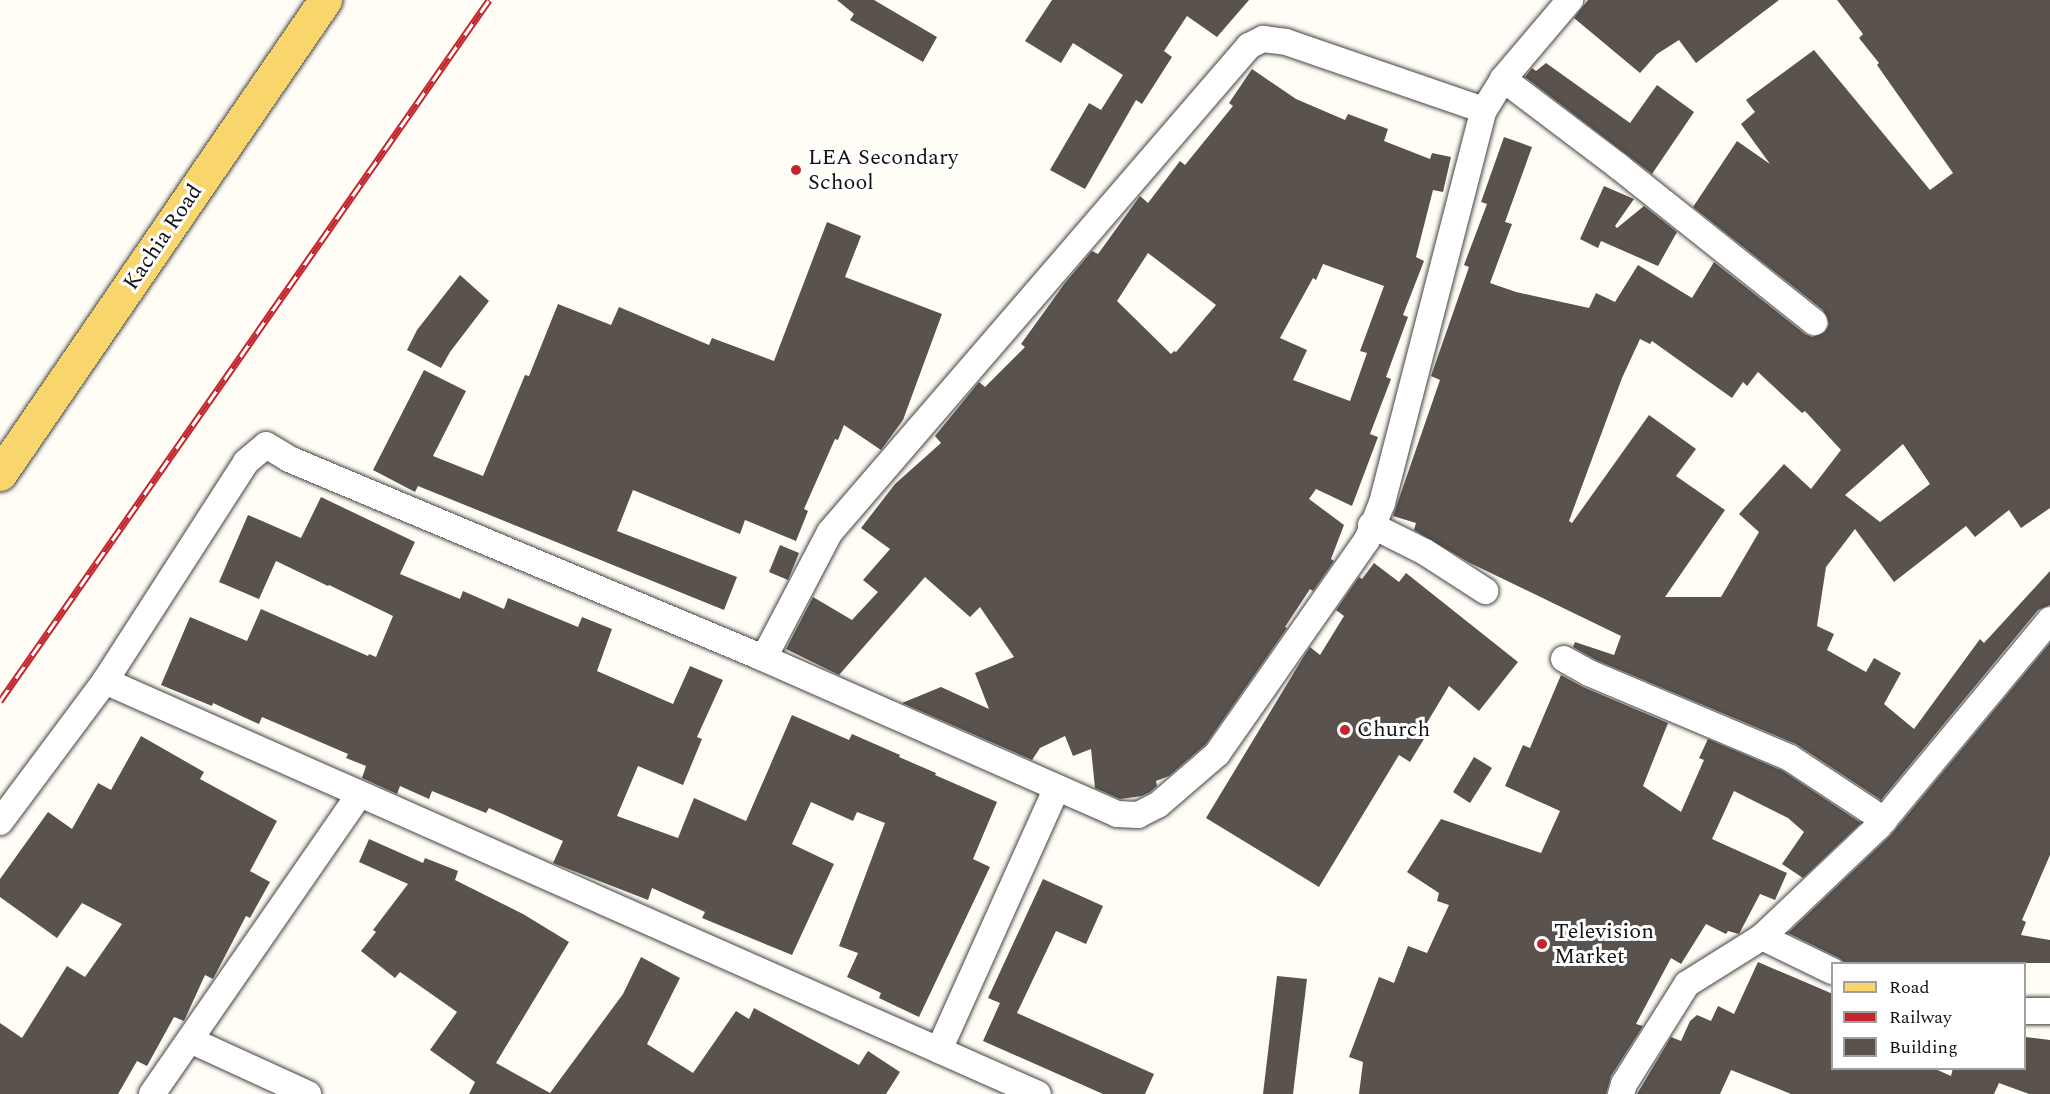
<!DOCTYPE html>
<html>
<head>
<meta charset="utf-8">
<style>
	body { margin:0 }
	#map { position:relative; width:2050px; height:1094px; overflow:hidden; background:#fffdf5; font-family:Spectral,serif }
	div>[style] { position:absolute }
	.building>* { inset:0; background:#5a524d }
	.roads { filter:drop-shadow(0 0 2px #444) drop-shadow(0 0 2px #444) }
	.minor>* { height:26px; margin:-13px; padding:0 13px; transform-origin:13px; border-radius:13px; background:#fff }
	.primary>* { height:33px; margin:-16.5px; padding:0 16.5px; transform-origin:16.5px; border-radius:16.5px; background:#f9d66b }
	.rail>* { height:7px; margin-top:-3.5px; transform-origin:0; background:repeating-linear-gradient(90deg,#fff 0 14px,#c4262e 0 28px); box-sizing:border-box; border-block:2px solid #c4262e }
	.dots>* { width:16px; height:16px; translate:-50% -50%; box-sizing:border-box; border:3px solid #fff; border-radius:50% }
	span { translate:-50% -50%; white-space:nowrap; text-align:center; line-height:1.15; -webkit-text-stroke:6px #fff; paint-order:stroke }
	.poi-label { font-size:22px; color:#111 }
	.left { translate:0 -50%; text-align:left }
	.street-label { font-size:22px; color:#111 }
	.legend { position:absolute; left:1831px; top:962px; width:195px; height:108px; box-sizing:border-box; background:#fff; border:2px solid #a0a0a0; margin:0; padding:8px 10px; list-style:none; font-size:18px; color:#111 }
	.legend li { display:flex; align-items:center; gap:12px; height:30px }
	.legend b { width:30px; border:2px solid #a0a0a0 }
</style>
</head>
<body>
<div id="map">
	<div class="building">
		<i style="clip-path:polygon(837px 0,874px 0,937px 37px,923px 62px,850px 20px,854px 14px)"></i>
		<i style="clip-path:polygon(1052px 0,1249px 0,1217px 37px,1187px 16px,1164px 51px,1172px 57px,1142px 104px,1136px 100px,1085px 189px,1050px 170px,1089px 103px,1101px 110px,1123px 75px,1073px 43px,1061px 63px,1025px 41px)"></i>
		<i style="clip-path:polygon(1588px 0,1779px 0,1696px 63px,1679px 40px,1657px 54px,1640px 73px,1574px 18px)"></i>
		<i style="clip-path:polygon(evenodd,1837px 0,2050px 0,2050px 508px,2021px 528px,2009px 510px,1975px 537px,1966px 526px,1894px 582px,1855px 529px,1826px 567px,1817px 626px,1834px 634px,1827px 650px,1866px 672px,1874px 658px,1901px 673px,1884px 704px,1914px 729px,1980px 639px,1984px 643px,2050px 571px,2050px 605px,2038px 610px,1881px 800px,1796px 744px,1596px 660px,1573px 647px,1575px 642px,1614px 655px,1621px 636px,1470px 563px,1414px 530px,1416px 523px,1393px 516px,1440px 380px,1431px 376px,1469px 267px,1464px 265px,1487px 204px,1481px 202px,1504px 137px,1532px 147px,1505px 222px,1512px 224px,1490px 283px,1516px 292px,1589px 308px,1596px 293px,1615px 302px,1638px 265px,1692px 298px,1714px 262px,1805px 334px,1812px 337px,1825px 332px,1829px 324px,1823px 310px,1693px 207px,1737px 141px,1770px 164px,1741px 124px,1755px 112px,1746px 100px,1814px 50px,1930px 190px,1953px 173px,1877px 65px,1879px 63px,1859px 38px,1863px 34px,1837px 0,1640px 339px,1650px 344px,1652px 341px,1732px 398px,1743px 382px,1747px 386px,1758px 372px,1802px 413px,1805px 411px,1841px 450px,1811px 489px,1784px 464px,1739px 514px,1759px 532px,1721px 597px,1665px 597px,1725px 510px,1676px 476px,1696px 449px,1649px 415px,1572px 523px,1569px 521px,1622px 378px,1640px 339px,1837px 0,1903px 444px,1930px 484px,1880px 522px,1845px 495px,1903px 444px)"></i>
		<i style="clip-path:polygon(1546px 63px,1630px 123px,1657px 85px,1694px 112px,1652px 174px,1525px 77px,1532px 68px,1536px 71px)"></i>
		<i style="clip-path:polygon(evenodd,1252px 69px,1296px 99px,1345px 120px,1348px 114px,1388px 129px,1384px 141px,1430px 159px,1432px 153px,1451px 157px,1443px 192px,1433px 190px,1416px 257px,1424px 261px,1403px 315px,1408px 317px,1386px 377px,1391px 379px,1370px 434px,1378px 437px,1352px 506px,1316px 489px,1309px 499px,1344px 525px,1331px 559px,1334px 561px,1313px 591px,1310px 589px,1285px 627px,1287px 628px,1206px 744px,1169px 776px,1156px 781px,1157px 786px,1150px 792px,1142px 796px,1120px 799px,1095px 788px,1091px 749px,1073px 756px,1065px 736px,1040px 748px,1032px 760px,902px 703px,941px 687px,989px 709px,975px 673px,1014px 657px,980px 607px,970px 617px,925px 577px,839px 675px,786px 649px,813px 597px,852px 620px,878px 592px,863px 580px,890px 549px,861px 528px,895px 484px,941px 443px,935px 436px,979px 382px,985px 387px,1025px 347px,1021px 344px,1065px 283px,1092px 251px,1098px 254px,1140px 196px,1148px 203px,1180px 161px,1185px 165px,1233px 106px,1229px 103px,1252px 69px,1148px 253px,1216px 305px,1176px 352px,1174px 351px,1171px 354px,1117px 301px,1148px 253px,1252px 69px,1323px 264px,1384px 286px,1360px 351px,1367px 353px,1350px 401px,1293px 380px,1307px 350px,1280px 338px,1313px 278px,1316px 280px,1323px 264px)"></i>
		<i style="clip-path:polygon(1604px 186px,1634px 199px,1615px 226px,1617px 228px,1644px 206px,1677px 232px,1658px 266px,1601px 241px,1598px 248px,1580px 239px)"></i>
		<i style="clip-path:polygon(827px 222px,861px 236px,845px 277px,942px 314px,903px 420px,881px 450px,844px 425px,838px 440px,835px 439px,804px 509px,808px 511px,796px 541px,745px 520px,740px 534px,633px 490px,617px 531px,737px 577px,724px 610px,418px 486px,415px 492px,373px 470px,424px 370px,466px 391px,433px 456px,483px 476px,525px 375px,529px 376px,558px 304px,611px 325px,619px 307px,709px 345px,712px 338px,774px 361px)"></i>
		<i style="clip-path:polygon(460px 275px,489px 301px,450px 352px,441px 368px,407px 350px,417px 330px)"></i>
		<i style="clip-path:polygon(321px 497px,415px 542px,400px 574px,460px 599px,463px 591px,504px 609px,508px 598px,578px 627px,582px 617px,612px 629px,597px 671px,673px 704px,690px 666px,723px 680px,697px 737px,702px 739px,683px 785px,638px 766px,617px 816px,678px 838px,694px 798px,746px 821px,792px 715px,849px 740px,852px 734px,900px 755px,899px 757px,936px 773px,935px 775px,997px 802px,973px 859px,990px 867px,919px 1017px,879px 998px,881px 993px,847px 977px,858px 953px,839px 946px,885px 823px,857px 812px,853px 821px,811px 802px,792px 844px,834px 864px,792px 955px,702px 918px,705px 912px,652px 888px,648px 900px,553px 863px,563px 841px,489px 808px,486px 813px,432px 791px,429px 799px,400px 786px,397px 794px,362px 778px,366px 766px,346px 758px,348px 754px,262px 717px,259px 724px,213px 703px,212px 706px,161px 685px,190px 617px,247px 641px,261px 609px,368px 656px,369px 654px,376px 657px,393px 616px,329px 585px,328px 586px,276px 561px,259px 599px,219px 582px,248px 515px,301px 538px)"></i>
		<i style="clip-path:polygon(780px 545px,799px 553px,788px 580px,769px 572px)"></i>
		<i style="clip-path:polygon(1374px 563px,1399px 582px,1406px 573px,1518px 662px,1479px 711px,1449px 686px,1425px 726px,1430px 729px,1410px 762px,1399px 755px,1319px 887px,1206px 818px,1304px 656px,1310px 647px,1320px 655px,1344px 616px,1336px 610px,1359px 577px,1362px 579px)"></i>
		<i style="clip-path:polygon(2050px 643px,2050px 855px,2022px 920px,2026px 922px,2021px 935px,2050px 940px,2050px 963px,1845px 963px,1839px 958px,1788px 933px,1890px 836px)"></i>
		<i style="clip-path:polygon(1561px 675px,1583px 687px,1668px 723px,1643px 786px,1681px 812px,1704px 760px,1699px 758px,1708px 739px,1783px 771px,1861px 823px,1803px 878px,1782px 864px,1804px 832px,1788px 818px,1734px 791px,1712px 839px,1787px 873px,1775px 900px,1760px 894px,1739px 934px,1728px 931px,1726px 934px,1706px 924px,1681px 964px,1671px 958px,1636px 1024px,1643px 1026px,1611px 1076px,1606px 1094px,1359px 1094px,1363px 1062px,1349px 1057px,1379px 977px,1394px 983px,1408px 946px,1427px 953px,1449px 905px,1437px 901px,1439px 893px,1407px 872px,1441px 819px,1541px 853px,1560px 811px,1505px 786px,1523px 745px,1530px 748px)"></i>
		<i style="clip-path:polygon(141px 736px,204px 772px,200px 779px,277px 821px,250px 871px,270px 882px,250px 918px,246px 916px,213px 979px,205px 975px,184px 1021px,174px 1017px,147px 1066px,137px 1061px,118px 1094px,0 1094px,0 1023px,22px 1038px,67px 966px,85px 977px,122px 924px,82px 903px,57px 938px,0 897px,0 879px,48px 812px,72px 829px,98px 783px,111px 790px)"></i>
		<i style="clip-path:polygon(1474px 757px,1492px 768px,1470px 803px,1453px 792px)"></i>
		<i style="clip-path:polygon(369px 839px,423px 863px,425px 858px,458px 871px,455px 880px,523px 914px,569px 942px,496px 1063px,550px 1093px,623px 994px,641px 957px,680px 978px,647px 1044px,693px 1073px,736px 1011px,749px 1019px,754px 1008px,859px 1065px,868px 1051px,900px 1072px,886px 1094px,469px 1094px,475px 1082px,430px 1050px,457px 1012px,400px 972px,395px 978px,361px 951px,376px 932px,373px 930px,408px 884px,359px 862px)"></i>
		<i style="clip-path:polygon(1043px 879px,1103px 906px,1086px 944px,1056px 931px,1017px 1013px,1154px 1074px,1145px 1094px,1103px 1094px,983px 1041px,1000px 1003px,988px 998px)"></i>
		<i style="clip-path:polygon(1758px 962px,1833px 994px,1833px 1068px,1933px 1068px,1951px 1076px,1953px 1068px,2025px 1068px,2025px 1037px,2050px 1040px,2050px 1094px,2029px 1094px,1999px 1083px,1994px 1094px,1791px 1094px,1731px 1070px,1720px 1094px,1637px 1094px,1671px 1037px,1681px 1041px,1690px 1021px,1697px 1015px,1711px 1021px,1718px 1006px,1734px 1014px)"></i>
		<i style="clip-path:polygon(1277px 976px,1307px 979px,1293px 1094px,1263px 1094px)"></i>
	</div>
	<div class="roads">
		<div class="minor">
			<i style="left:1503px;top:79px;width:144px;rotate:37.1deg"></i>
			<i style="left:1618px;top:166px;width:251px;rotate:38.5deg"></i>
			<i style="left:1371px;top:525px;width:60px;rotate:26.6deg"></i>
			<i style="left:1425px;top:552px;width:72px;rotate:33deg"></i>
			<i style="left:761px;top:657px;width:10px;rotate:-45deg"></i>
			<i style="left:768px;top:650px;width:133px;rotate:-62.3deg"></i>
			<i style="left:830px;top:532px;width:642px;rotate:-49.23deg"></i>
			<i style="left:1249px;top:46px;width:16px;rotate:-27deg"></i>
			<i style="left:1263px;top:39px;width:23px;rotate:7deg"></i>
			<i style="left:1286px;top:42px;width:209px;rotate:19deg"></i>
			<i style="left:1564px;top:659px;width:29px;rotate:29deg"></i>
			<i style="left:1589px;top:673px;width:218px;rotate:22.9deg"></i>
			<i style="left:1790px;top:758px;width:113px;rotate:33.4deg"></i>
			<i style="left:105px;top:681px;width:1020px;rotate:23.88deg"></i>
			<i style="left:0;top:822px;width:176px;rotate:-53.3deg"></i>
			<i style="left:105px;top:681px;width:260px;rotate:-57.2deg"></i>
			<i style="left:246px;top:462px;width:26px;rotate:-40deg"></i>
			<i style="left:266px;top:445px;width:27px;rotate:31deg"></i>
			<i style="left:289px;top:459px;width:512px;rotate:22.76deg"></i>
			<i style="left:761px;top:657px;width:389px;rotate:23.8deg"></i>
			<i style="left:1117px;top:814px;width:21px;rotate:3deg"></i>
			<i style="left:1138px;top:815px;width:22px;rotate:-27deg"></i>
			<i style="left:1158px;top:805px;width:78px;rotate:-40.8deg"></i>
			<i style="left:1217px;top:754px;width:261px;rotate:-55deg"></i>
			<i style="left:1367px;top:540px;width:40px;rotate:-68deg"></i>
			<i style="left:1382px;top:503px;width:406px;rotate:-75.5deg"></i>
			<i style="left:1484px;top:110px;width:36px;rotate:-58deg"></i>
			<i style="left:1503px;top:79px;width:104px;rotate:-49.7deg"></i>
			<i style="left:1762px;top:937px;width:78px;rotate:25.9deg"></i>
			<i style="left:2024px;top:1011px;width:26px"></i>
			<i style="left:190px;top:1040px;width:130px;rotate:24.6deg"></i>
			<i style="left:939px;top:1050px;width:287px;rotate:-65.8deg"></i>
			<i style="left:152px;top:1094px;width:364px;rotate:-55.3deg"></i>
			<i style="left:1621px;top:1094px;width:10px;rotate:-73deg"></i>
			<i style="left:1624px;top:1084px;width:118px;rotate:-57.8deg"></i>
			<i style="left:1687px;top:984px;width:89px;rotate:-32.1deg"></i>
			<i style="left:1762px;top:937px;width:161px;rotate:-43.5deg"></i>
			<i style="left:1879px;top:826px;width:268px;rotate:-50.3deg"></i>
		</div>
		<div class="primary">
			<i style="left:0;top:474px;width:575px;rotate:-55.56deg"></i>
		</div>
	</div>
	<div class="rail">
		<i style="left:0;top:701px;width:855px;rotate:-55.1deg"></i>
	</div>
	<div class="dots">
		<i style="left:796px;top:170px;background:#c4262e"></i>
		<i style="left:1345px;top:730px;background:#c4262e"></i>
		<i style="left:1542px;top:944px;background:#c4262e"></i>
	</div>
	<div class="poi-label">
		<span class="left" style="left:808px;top:170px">LEA Secondary<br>School</span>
		<span class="left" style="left:1357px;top:730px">Church</span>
		<span class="left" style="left:1554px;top:944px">Television<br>Market</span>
	</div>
	<div class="street-label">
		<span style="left:163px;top:237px;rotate:-56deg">Kachia Road</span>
	</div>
	<ul class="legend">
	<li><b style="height:8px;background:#f9d66b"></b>Road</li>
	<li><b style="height:8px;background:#c4262e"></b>Railway</li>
	<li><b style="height:16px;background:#5a524d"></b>Building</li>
	</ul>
</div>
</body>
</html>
